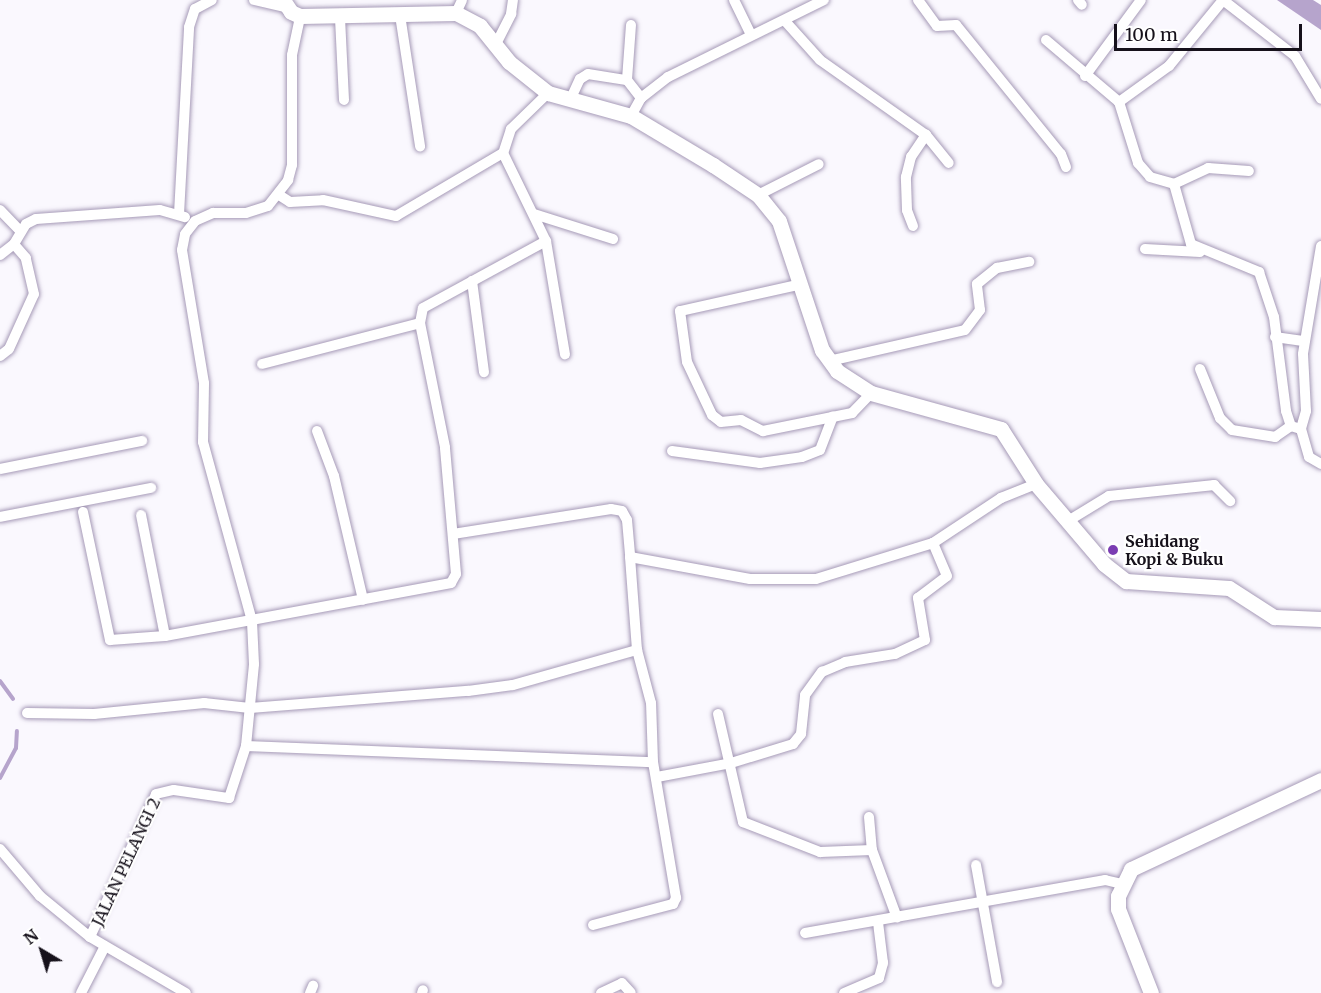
<!DOCTYPE html>
<html>
<head>
<meta charset="utf-8">
<style>
	body { margin:0 }
	#map { position:relative; width:1321px; height:993px; overflow:hidden; background:#faf8fe; font-family:Merriweather,serif }
	div>[style] { position:absolute }
	.water>* { inset:0; background:#b6a4cc }
	.stream>* { height:4px; margin:-2px; padding:0 2px; transform-origin:2px; border-radius:2px; background:#b6a4cc }
	.roads { filter:drop-shadow(0 0 2px #a69ab7) drop-shadow(0 0 2px #a69ab7) }
	.street>* { height:10px; margin:-5px; padding:0 5px; transform-origin:5px; border-radius:5px; background:#fff }
	.secondary>* { height:15px; margin:-7.5px; padding:0 7.5px; transform-origin:7.5px; border-radius:7.5px; background:#fff }
	.dots>* { width:16px; height:16px; translate:-50% -50%; box-sizing:border-box; border:3px solid #fff; border-radius:50% }
	span { translate:-50% -50%; white-space:nowrap; text-align:center; line-height:1.15; -webkit-text-stroke:4.5px #fff; paint-order:stroke }
	.poi-label { font-size:16px; color:#16111b; font-weight:700 }
	.left { translate:0 -50%; text-align:left }
	.street-label { font-size:16px; color:#16111b }
	.north { position:absolute; left:12px; top:921px; width:60px; height:60px; -webkit-text-stroke:4px #fff; paint-order:stroke; rotate:322deg; font-size:16px; font-weight:700; line-height:24px; text-align:center; color:#16111b }
	.north::after { content:''; display:block; margin:auto; width:21px; height:27px; background:#16111b; clip-path:polygon(50% 0,100% 100%,50% 72%,0 100%) }
	.scale { position:absolute; left:1114px; top:24px; width:188px; height:27px; box-sizing:border-box; border:3px solid #16111b; border-top:0; padding-left:8px; font-size:18px; line-height:21px; white-space:nowrap; color:#16111b; -webkit-text-stroke:4px #fff; paint-order:stroke }
</style>
</head>
<body>
<div id="map">
	<div class="water">
		<i style="clip-path:polygon(1277px 0,1313px 0,1321px 5px,1321px 30px)"></i>
	</div>
	<div class="stream">
		<i style="left:0;top:681px;width:22px;rotate:54deg"></i>
		<i style="left:0;top:778px;width:34px;rotate:-62deg"></i>
		<i style="left:16px;top:748px;width:17px;rotate:-87deg"></i>
	</div>
	<div class="roads">
		<div class="street">
			<i style="left:254px;top:0;width:32px;rotate:13deg"></i>
			<i style="left:734px;top:0;width:39px;rotate:64deg"></i>
			<i style="left:918px;top:0;width:32px;rotate:54deg"></i>
			<i style="left:937px;top:26px;width:19px;rotate:-3deg"></i>
			<i style="left:956px;top:25px;width:166px;rotate:50.9deg"></i>
			<i style="left:1061px;top:154px;width:14px;rotate:69deg"></i>
			<i style="left:1078px;top:0;width:6px;rotate:51deg"></i>
			<i style="left:1223px;top:0;width:91px;rotate:37.9deg"></i>
			<i style="left:1295px;top:56px;width:50px;rotate:58.8deg"></i>
			<i style="left:456px;top:13px;width:14px;rotate:-65deg"></i>
			<i style="left:400px;top:15px;width:133px;rotate:81.3deg"></i>
			<i style="left:340px;top:18px;width:82px;rotate:87.2deg"></i>
			<i style="left:785px;top:21px;width:52px;rotate:48.1deg"></i>
			<i style="left:820px;top:60px;width:130px;rotate:35.3deg"></i>
			<i style="left:926px;top:135px;width:36px;rotate:51deg"></i>
			<i style="left:631px;top:25px;width:55px;rotate:94.2deg"></i>
			<i style="left:627px;top:80px;width:23px;rotate:52deg"></i>
			<i style="left:1046px;top:40px;width:96px;rotate:40.3deg"></i>
			<i style="left:1119px;top:102px;width:64px;rotate:72.7deg"></i>
			<i style="left:1138px;top:163px;width:18px;rotate:49deg"></i>
			<i style="left:1150px;top:177px;width:25px;rotate:16deg"></i>
			<i style="left:1174px;top:184px;width:62px;rotate:74.2deg"></i>
			<i style="left:1191px;top:244px;width:74px;rotate:22.4deg"></i>
			<i style="left:1259px;top:272px;width:47px;rotate:71.6deg"></i>
			<i style="left:1274px;top:317px;width:95px;rotate:82.7deg"></i>
			<i style="left:1286px;top:411px;width:16px;rotate:72deg"></i>
			<i style="left:1291px;top:426px;width:10px;rotate:17deg"></i>
			<i style="left:496px;top:44px;width:34px;rotate:-63deg"></i>
			<i style="left:511px;top:14px;width:14px;rotate:-82deg"></i>
			<i style="left:1085px;top:76px;width:94px;rotate:-53.6deg"></i>
			<i style="left:548px;top:93px;width:52px;rotate:135.8deg"></i>
			<i style="left:511px;top:129px;width:25px;rotate:108deg"></i>
			<i style="left:503px;top:153px;width:98px;rotate:64deg"></i>
			<i style="left:546px;top:241px;width:115px;rotate:80.5deg"></i>
			<i style="left:571px;top:98px;width:21px;rotate:-65deg"></i>
			<i style="left:580px;top:79px;width:9px;rotate:-32deg"></i>
			<i style="left:588px;top:74px;width:39px;rotate:9deg"></i>
			<i style="left:1119px;top:102px;width:62px;rotate:-35.8deg"></i>
			<i style="left:1169px;top:66px;width:85px;rotate:-50.7deg"></i>
			<i style="left:631px;top:116px;width:21px;rotate:-61deg"></i>
			<i style="left:641px;top:98px;width:34px;rotate:-38deg"></i>
			<i style="left:668px;top:77px;width:174px;rotate:-26.3deg"></i>
			<i style="left:1174px;top:184px;width:38px;rotate:-25deg"></i>
			<i style="left:1208px;top:168px;width:41px;rotate:4.2deg"></i>
			<i style="left:279px;top:195px;width:13px;rotate:32deg"></i>
			<i style="left:290px;top:202px;width:33px;rotate:-3deg"></i>
			<i style="left:323px;top:200px;width:75px;rotate:12.4deg"></i>
			<i style="left:396px;top:216px;width:124px;rotate:-30.5deg"></i>
			<i style="left:758px;top:195px;width:68px;rotate:-26.9deg"></i>
			<i style="left:0;top:210px;width:29px;rotate:46deg"></i>
			<i style="left:179px;top:214px;width:187px;rotate:-86.9deg"></i>
			<i style="left:189px;top:27px;width:19px;rotate:-72deg"></i>
			<i style="left:195px;top:9px;width:19px;rotate:-28deg"></i>
			<i style="left:534px;top:214px;width:83px;rotate:17.6deg"></i>
			<i style="left:913px;top:226px;width:17px;rotate:-111deg"></i>
			<i style="left:907px;top:210px;width:33px;rotate:-92deg"></i>
			<i style="left:906px;top:177px;width:21px;rotate:-76deg"></i>
			<i style="left:911px;top:157px;width:27px;rotate:-56deg"></i>
			<i style="left:1321px;top:246px;width:109px;rotate:99.5deg"></i>
			<i style="left:1303px;top:354px;width:57px;rotate:87deg"></i>
			<i style="left:1306px;top:411px;width:19px;rotate:106deg"></i>
			<i style="left:1301px;top:429px;width:29px;rotate:74deg"></i>
			<i style="left:1309px;top:457px;width:14px;rotate:30deg"></i>
			<i style="left:1145px;top:249px;width:55px;rotate:3.1deg"></i>
			<i style="left:0;top:255px;width:18px;rotate:-38deg"></i>
			<i style="left:14px;top:244px;width:23px;rotate:-59deg"></i>
			<i style="left:26px;top:224px;width:11px;rotate:-27deg"></i>
			<i style="left:36px;top:219px;width:124px;rotate:-4.2deg"></i>
			<i style="left:160px;top:210px;width:26px;rotate:16deg"></i>
			<i style="left:472px;top:281px;width:92px;rotate:82.5deg"></i>
			<i style="left:802px;top:284px;width:125px;rotate:167.5deg"></i>
			<i style="left:680px;top:311px;width:51px;rotate:82.2deg"></i>
			<i style="left:687px;top:362px;width:59px;rotate:64.7deg"></i>
			<i style="left:712px;top:415px;width:11px;rotate:38deg"></i>
			<i style="left:721px;top:422px;width:20px;rotate:-6deg"></i>
			<i style="left:741px;top:420px;width:25px;rotate:27deg"></i>
			<i style="left:763px;top:431px;width:91px;rotate:-11.4deg"></i>
			<i style="left:852px;top:413px;width:28px;rotate:-46deg"></i>
			<i style="left:1275px;top:337px;width:30px;rotate:8deg"></i>
			<i style="left:0;top:356px;width:11px;rotate:-38deg"></i>
			<i style="left:9px;top:349px;width:60px;rotate:-65.6deg"></i>
			<i style="left:34px;top:294px;width:37px;rotate:-103deg"></i>
			<i style="left:26px;top:258px;width:18px;rotate:-131deg"></i>
			<i style="left:829px;top:361px;width:139px;rotate:-12.8deg"></i>
			<i style="left:965px;top:330px;width:25px;rotate:-53deg"></i>
			<i style="left:980px;top:310px;width:26px;rotate:-97deg"></i>
			<i style="left:977px;top:284px;width:26px;rotate:-39deg"></i>
			<i style="left:997px;top:268px;width:33px;rotate:-11deg"></i>
			<i style="left:262px;top:364px;width:163px;rotate:-14.5deg"></i>
			<i style="left:1200px;top:369px;width:53px;rotate:67.8deg"></i>
			<i style="left:1220px;top:418px;width:17px;rotate:45deg"></i>
			<i style="left:1232px;top:430px;width:44px;rotate:9.2deg"></i>
			<i style="left:1275px;top:437px;width:19px;rotate:-35deg"></i>
			<i style="left:317px;top:431px;width:48px;rotate:69.3deg"></i>
			<i style="left:334px;top:476px;width:127px;rotate:76.8deg"></i>
			<i style="left:672px;top:451px;width:89px;rotate:7.8deg"></i>
			<i style="left:760px;top:463px;width:42px;rotate:-8.1deg"></i>
			<i style="left:802px;top:457px;width:19px;rotate:-21deg"></i>
			<i style="left:820px;top:450px;width:36px;rotate:-69deg"></i>
			<i style="left:0;top:469px;width:145px;rotate:-11.2deg"></i>
			<i style="left:83px;top:512px;width:131px;rotate:78.1deg"></i>
			<i style="left:110px;top:640px;width:55px;rotate:-4.2deg"></i>
			<i style="left:165px;top:636px;width:291px;rotate:-10.5deg"></i>
			<i style="left:451px;top:583px;width:10px;rotate:-61deg"></i>
			<i style="left:456px;top:574px;width:127px;rotate:-95deg"></i>
			<i style="left:445px;top:447px;width:126px;rotate:-101.4deg"></i>
			<i style="left:420px;top:323px;width:15px;rotate:-79deg"></i>
			<i style="left:423px;top:308px;width:140px;rotate:-28.6deg"></i>
			<i style="left:141px;top:515px;width:123px;rotate:78.8deg"></i>
			<i style="left:0;top:517px;width:154px;rotate:-10.9deg"></i>
			<i style="left:1068px;top:521px;width:48px;rotate:-31.4deg"></i>
			<i style="left:1109px;top:496px;width:106px;rotate:-6deg"></i>
			<i style="left:1214px;top:485px;width:23px;rotate:45deg"></i>
			<i style="left:453px;top:534px;width:160px;rotate:-9deg"></i>
			<i style="left:611px;top:509px;width:11px;rotate:10deg"></i>
			<i style="left:622px;top:511px;width:10px;rotate:61deg"></i>
			<i style="left:627px;top:520px;width:37px;rotate:85deg"></i>
			<i style="left:27px;top:713px;width:67px;rotate:0.9deg"></i>
			<i style="left:94px;top:714px;width:111px;rotate:-5.7deg"></i>
			<i style="left:204px;top:703px;width:46px;rotate:6.2deg"></i>
			<i style="left:250px;top:708px;width:219px;rotate:-4.5deg"></i>
			<i style="left:468px;top:691px;width:45px;rotate:-7.6deg"></i>
			<i style="left:513px;top:685px;width:129px;rotate:-15.8deg"></i>
			<i style="left:718px;top:714px;width:111px;rotate:77deg"></i>
			<i style="left:743px;top:822px;width:83px;rotate:21.3deg"></i>
			<i style="left:820px;top:852px;width:52px;rotate:-2.2deg"></i>
			<i style="left:872px;top:850px;width:72px;rotate:69.8deg"></i>
			<i style="left:246px;top:746px;width:407px;rotate:2.3deg"></i>
			<i style="left:657px;top:777px;width:75px;rotate:-10.7deg"></i>
			<i style="left:731px;top:763px;width:65px;rotate:-17deg"></i>
			<i style="left:793px;top:744px;width:13px;rotate:-51deg"></i>
			<i style="left:801px;top:734px;width:39px;rotate:-84deg"></i>
			<i style="left:805px;top:695px;width:29px;rotate:-54deg"></i>
			<i style="left:822px;top:672px;width:25px;rotate:-23deg"></i>
			<i style="left:845px;top:662px;width:51px;rotate:-9.1deg"></i>
			<i style="left:895px;top:654px;width:33px;rotate:-25deg"></i>
			<i style="left:925px;top:640px;width:43px;rotate:-99.5deg"></i>
			<i style="left:918px;top:598px;width:36px;rotate:-37deg"></i>
			<i style="left:947px;top:576px;width:36px;rotate:-113deg"></i>
			<i style="left:869px;top:817px;width:33px;rotate:85deg"></i>
			<i style="left:0;top:849px;width:62px;rotate:49.6deg"></i>
			<i style="left:40px;top:896px;width:65px;rotate:39.4deg"></i>
			<i style="left:90px;top:937px;width:111px;rotate:30.3deg"></i>
			<i style="left:976px;top:865px;width:119px;rotate:79.8deg"></i>
			<i style="left:593px;top:925px;width:83px;rotate:-14.7deg"></i>
			<i style="left:673px;top:904px;width:7px;rotate:-63deg"></i>
			<i style="left:676px;top:898px;width:138px;rotate:-99.6deg"></i>
			<i style="left:653px;top:762px;width:59px;rotate:-91.9deg"></i>
			<i style="left:651px;top:703px;width:55px;rotate:-104.8deg"></i>
			<i style="left:637px;top:650px;width:93px;rotate:-94.3deg"></i>
			<i style="left:630px;top:557px;width:122px;rotate:10.4deg"></i>
			<i style="left:750px;top:579px;width:66px"></i>
			<i style="left:816px;top:579px;width:122px;rotate:-17.1deg"></i>
			<i style="left:933px;top:543px;width:82px;rotate:-33.5deg"></i>
			<i style="left:1001px;top:498px;width:38px;rotate:-22deg"></i>
			<i style="left:805px;top:933px;width:305px;rotate:-10deg"></i>
			<i style="left:1105px;top:880px;width:17px;rotate:13deg"></i>
			<i style="left:90px;top:937px;width:157px;rotate:-65.2deg"></i>
			<i style="left:156px;top:794px;width:18px;rotate:-13deg"></i>
			<i style="left:174px;top:790px;width:56px;rotate:8.3deg"></i>
			<i style="left:229px;top:798px;width:55px;rotate:-71.9deg"></i>
			<i style="left:246px;top:746px;width:82px;rotate:-84.4deg"></i>
			<i style="left:254px;top:664px;width:43px;rotate:-92.7deg"></i>
			<i style="left:252px;top:621px;width:186px;rotate:-105.3deg"></i>
			<i style="left:203px;top:442px;width:59px;rotate:-89deg"></i>
			<i style="left:204px;top:383px;width:135px;rotate:-99.4deg"></i>
			<i style="left:182px;top:250px;width:16px;rotate:-79deg"></i>
			<i style="left:185px;top:234px;width:16px;rotate:-52deg"></i>
			<i style="left:195px;top:221px;width:20px;rotate:-24deg"></i>
			<i style="left:213px;top:213px;width:33px"></i>
			<i style="left:246px;top:213px;width:23px;rotate:-18deg"></i>
			<i style="left:268px;top:206px;width:33px;rotate:-52deg"></i>
			<i style="left:288px;top:180px;width:16px;rotate:-75deg"></i>
			<i style="left:292px;top:165px;width:110px;rotate:-90deg"></i>
			<i style="left:292px;top:55px;width:40px;rotate:-78deg"></i>
			<i style="left:81px;top:993px;width:51px;rotate:-62.9deg"></i>
			<i style="left:310px;top:993px;width:8px;rotate:-67deg"></i>
			<i style="left:422px;top:993px;width:3px;rotate:-72deg"></i>
			<i style="left:601px;top:993px;width:23px;rotate:-25deg"></i>
			<i style="left:622px;top:983px;width:13px;rotate:48deg"></i>
			<i style="left:844px;top:993px;width:38px;rotate:-23deg"></i>
			<i style="left:879px;top:978px;width:16px;rotate:-75deg"></i>
			<i style="left:883px;top:963px;width:41px;rotate:-97deg"></i>
		</div>
		<div class="secondary">
			<i style="left:283px;top:0;width:14px;rotate:56deg"></i>
			<i style="left:291px;top:12px;width:10px;rotate:24deg"></i>
			<i style="left:300px;top:16px;width:156px;rotate:-1.1deg"></i>
			<i style="left:456px;top:13px;width:27px;rotate:28deg"></i>
			<i style="left:480px;top:26px;width:46px;rotate:51.1deg"></i>
			<i style="left:509px;top:62px;width:50px;rotate:38.5deg"></i>
			<i style="left:548px;top:93px;width:86px;rotate:15.5deg"></i>
			<i style="left:631px;top:116px;width:96px;rotate:30.9deg"></i>
			<i style="left:713px;top:165px;width:54px;rotate:33.7deg"></i>
			<i style="left:758px;top:195px;width:33px;rotate:51deg"></i>
			<i style="left:779px;top:221px;width:136px;rotate:71.6deg"></i>
			<i style="left:822px;top:350px;width:26px;rotate:54deg"></i>
			<i style="left:837px;top:371px;width:40px;rotate:32.9deg"></i>
			<i style="left:871px;top:393px;width:135px;rotate:15.5deg"></i>
			<i style="left:1001px;top:429px;width:65px;rotate:57.5deg"></i>
			<i style="left:1036px;top:484px;width:105px;rotate:49.6deg"></i>
			<i style="left:1104px;top:564px;width:28px;rotate:38deg"></i>
			<i style="left:1126px;top:581px;width:103px;rotate:3.9deg"></i>
			<i style="left:1229px;top:588px;width:54px;rotate:32.8deg"></i>
			<i style="left:1274px;top:617px;width:47px;rotate:2.4deg"></i>
			<i style="left:1151px;top:993px;width:90px;rotate:-111.4deg"></i>
			<i style="left:1118px;top:909px;width:13px;rotate:-90deg"></i>
			<i style="left:1118px;top:896px;width:30px;rotate:-64deg"></i>
			<i style="left:1131px;top:869px;width:210px;rotate:-25.1deg"></i>
		</div>
	</div>
	<div class="dots">
		<i style="left:1113px;top:550px;background:#7b3db3"></i>
	</div>
	<div class="poi-label">
		<span class="left" style="left:1125px;top:550px">Sehidang<br>Kopi &amp; Buku</span>
	</div>
	<div class="street-label">
		<span style="left:126px;top:862px;rotate:-65deg">JALAN PELANGI 2</span>
	</div>
	<div class="north">N</div>
	<div class="scale">100 m</div>
</div>
</body>
</html>
